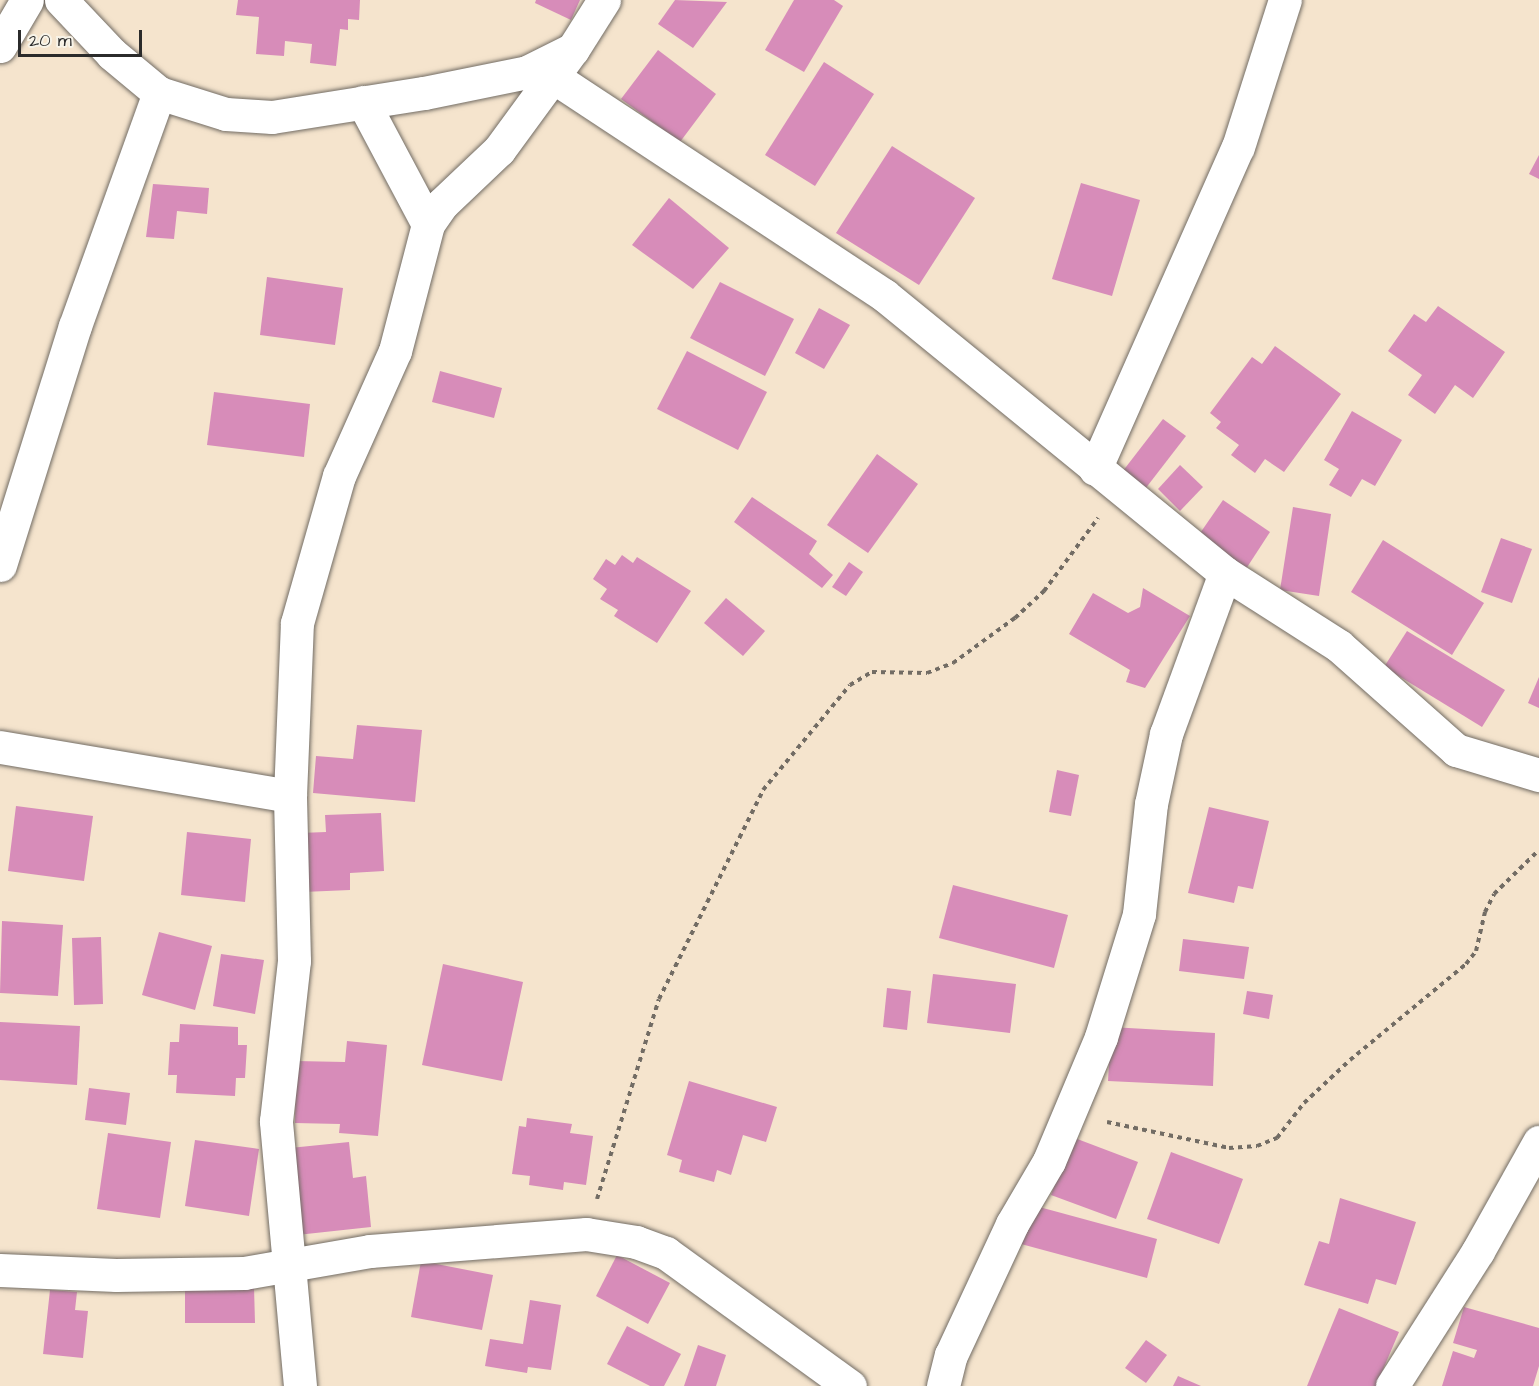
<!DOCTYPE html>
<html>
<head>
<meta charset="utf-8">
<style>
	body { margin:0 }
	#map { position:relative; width:1539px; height:1386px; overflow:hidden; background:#f5e4cd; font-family:"Architects Daughter",sans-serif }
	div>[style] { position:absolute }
	.building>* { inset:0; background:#d78cb9 }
	.path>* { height:4px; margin-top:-2px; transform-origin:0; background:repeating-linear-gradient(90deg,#726c64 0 4.5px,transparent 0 9px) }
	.roads { filter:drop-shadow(0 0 2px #726c64) drop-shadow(0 0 2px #726c64) }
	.street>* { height:33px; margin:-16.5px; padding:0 16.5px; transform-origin:16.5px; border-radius:16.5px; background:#fff }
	span { translate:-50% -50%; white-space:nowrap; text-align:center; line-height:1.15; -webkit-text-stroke:5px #f7f3e8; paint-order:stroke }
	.scale { position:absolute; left:18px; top:30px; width:124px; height:27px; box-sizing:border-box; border:3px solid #2b2b2b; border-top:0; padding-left:8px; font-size:18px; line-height:21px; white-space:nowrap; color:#2b2b2b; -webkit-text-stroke:4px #f7f3e8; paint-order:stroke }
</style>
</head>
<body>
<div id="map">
	<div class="building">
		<i style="clip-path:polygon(238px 0,360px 0,359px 20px,348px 19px,348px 30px,340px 29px,336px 66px,310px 63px,312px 44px,285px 41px,284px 56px,256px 54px,259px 17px,236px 15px)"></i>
		<i style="clip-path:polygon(536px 0,580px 0,571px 20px,535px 3px)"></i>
		<i style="clip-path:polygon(675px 0,727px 2px,693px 48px,658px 24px)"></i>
		<i style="clip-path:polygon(794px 0,834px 0,843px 6px,804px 72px,765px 50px)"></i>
		<i style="clip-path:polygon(658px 50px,716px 94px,680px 142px,621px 99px)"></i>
		<i style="clip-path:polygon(824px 62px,874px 94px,815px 186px,765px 155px)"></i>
		<i style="clip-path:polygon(892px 146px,975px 198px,919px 285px,836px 233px)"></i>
		<i style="clip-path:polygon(1539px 155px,1539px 179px,1529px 174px)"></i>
		<i style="clip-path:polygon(1081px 183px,1140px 200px,1112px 296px,1052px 279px)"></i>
		<i style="clip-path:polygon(153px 184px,209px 188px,207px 214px,177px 211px,174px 239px,146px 237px)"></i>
		<i style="clip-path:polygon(669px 198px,729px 248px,693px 289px,632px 245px)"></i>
		<i style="clip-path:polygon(267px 277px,343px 288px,335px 345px,260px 335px)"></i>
		<i style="clip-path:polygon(720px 282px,794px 319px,765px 376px,690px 338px)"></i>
		<i style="clip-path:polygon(1438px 306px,1505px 352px,1473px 398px,1455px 385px,1435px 414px,1408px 395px,1422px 375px,1388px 351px,1414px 314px,1426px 322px)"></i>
		<i style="clip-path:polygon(819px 308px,850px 325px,824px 369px,795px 353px)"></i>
		<i style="clip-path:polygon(1275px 346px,1341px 394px,1284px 472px,1265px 459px,1255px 473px,1231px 455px,1239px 445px,1216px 428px,1221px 422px,1210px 413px,1252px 357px,1262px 364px)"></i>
		<i style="clip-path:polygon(687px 351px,767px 392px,738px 450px,657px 409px)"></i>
		<i style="clip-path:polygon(440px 371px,502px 388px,494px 418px,432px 402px)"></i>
		<i style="clip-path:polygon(214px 392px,310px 404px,304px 457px,207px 445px)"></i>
		<i style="clip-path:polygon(1352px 411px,1402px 440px,1375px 486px,1362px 479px,1351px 497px,1329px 485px,1339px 469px,1324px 460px)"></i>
		<i style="clip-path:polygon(1163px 419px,1186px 436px,1142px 493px,1119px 476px)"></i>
		<i style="clip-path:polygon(877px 454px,918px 484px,868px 553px,827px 525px)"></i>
		<i style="clip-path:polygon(1180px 465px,1203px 487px,1180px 511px,1158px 489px)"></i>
		<i style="clip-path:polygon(752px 497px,817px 541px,809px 554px,833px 575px,822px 588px,734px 522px)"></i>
		<i style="clip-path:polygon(1223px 500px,1270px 532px,1244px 572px,1196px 539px)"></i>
		<i style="clip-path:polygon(1293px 507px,1331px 514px,1319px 596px,1280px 590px)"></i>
		<i style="clip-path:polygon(1501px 538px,1532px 549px,1512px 603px,1481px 592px)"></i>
		<i style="clip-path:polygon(1383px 540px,1484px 603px,1452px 655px,1351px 592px)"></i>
		<i style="clip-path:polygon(622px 555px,633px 563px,637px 557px,691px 591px,657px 643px,614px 616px,618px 610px,600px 599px,607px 589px,593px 579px,606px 559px,615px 565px)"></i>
		<i style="clip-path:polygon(849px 562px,863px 572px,846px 596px,832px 587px)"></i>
		<i style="clip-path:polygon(1143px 588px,1190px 616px,1145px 688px,1126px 682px,1130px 670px,1069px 634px,1093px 593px,1128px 613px,1140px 607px)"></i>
		<i style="clip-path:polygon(726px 598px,765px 631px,743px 656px,704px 623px)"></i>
		<i style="clip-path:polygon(1407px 631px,1505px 690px,1482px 727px,1384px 667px)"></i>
		<i style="clip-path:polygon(1539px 677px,1539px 708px,1528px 703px)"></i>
		<i style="clip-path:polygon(357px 725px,422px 730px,415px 802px,313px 793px,316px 756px,353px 759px)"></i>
		<i style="clip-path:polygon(1057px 770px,1079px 775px,1071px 816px,1049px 812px)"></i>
		<i style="clip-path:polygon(16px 806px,93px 816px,84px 881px,8px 871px)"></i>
		<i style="clip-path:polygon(1209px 807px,1269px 821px,1253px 889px,1238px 886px,1234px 903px,1188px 893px)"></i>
		<i style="clip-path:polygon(381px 813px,384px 871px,350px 873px,350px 890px,303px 892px,300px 833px,326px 832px,325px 815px)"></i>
		<i style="clip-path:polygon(187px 832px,251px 839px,245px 902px,181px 895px)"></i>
		<i style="clip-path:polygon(953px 885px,1068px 915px,1054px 968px,939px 938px)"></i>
		<i style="clip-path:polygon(2px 921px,63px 925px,58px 996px,0 993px)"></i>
		<i style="clip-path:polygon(159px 932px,212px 946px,195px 1010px,142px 995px)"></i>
		<i style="clip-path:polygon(101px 937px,103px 1004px,74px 1005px,72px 938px)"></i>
		<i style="clip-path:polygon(1183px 939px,1249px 947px,1244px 979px,1179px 971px)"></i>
		<i style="clip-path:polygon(221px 954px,264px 960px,255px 1014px,213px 1006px)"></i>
		<i style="clip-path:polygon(443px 964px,523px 982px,502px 1081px,422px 1065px)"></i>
		<i style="clip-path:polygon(933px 974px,1016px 984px,1010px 1033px,927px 1023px)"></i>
		<i style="clip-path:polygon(887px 988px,911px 991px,907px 1030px,883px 1027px)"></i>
		<i style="clip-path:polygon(1247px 991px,1273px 995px,1269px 1019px,1243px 1014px)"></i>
		<i style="clip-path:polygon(0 1022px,80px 1026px,77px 1085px,0 1080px)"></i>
		<i style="clip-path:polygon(180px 1024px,238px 1027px,238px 1045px,247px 1045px,245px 1078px,236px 1078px,235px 1096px,176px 1093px,177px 1075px,168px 1075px,170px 1042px,179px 1042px)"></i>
		<i style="clip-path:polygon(1111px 1027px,1215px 1033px,1213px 1086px,1108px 1081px)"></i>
		<i style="clip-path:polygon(347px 1041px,387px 1045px,378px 1136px,339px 1133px,340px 1124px,295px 1123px,296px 1061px,345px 1062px)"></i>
		<i style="clip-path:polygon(689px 1081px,777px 1107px,766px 1142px,743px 1135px,731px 1175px,717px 1170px,714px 1182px,679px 1172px,682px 1160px,667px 1155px)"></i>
		<i style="clip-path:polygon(89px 1088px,130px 1093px,126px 1125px,85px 1120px)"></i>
		<i style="clip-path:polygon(527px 1118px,572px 1124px,570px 1133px,593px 1136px,586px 1185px,564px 1182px,563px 1190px,529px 1185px,530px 1176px,512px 1174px,519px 1126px,526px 1127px)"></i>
		<i style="clip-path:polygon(108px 1133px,171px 1142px,160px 1218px,97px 1209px)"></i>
		<i style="clip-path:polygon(1072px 1137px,1138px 1162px,1116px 1219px,1051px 1195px)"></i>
		<i style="clip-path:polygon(195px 1140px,259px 1149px,249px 1216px,185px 1206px)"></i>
		<i style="clip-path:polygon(349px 1142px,353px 1178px,366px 1176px,371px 1227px,297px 1235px,290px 1148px)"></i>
		<i style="clip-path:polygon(1171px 1152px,1243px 1179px,1219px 1244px,1147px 1219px)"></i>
		<i style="clip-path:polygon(1340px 1198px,1416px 1222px,1396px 1285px,1376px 1279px,1368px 1304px,1304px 1285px,1319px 1241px,1329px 1244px)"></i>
		<i style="clip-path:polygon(1032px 1205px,1157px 1239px,1147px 1278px,1021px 1244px)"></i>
		<i style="clip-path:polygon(617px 1255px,670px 1283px,648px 1324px,596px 1296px)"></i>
		<i style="clip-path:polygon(421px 1261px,493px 1275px,482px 1330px,411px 1317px)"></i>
		<i style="clip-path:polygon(185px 1287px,254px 1287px,255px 1323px,185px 1323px)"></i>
		<i style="clip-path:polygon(50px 1290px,77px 1292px,75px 1310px,88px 1311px,83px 1358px,43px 1354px)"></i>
		<i style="clip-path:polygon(530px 1300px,561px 1305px,551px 1370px,528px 1367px,527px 1373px,485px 1366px,490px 1339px,523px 1344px)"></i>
		<i style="clip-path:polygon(1464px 1307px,1539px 1328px,1539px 1366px,1533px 1386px,1442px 1386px,1453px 1351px,1474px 1358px,1477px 1350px,1453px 1343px)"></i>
		<i style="clip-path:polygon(1339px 1308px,1399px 1332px,1376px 1386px,1307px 1386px)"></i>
		<i style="clip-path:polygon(627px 1326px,681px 1354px,664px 1386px,650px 1386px,607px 1364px)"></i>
		<i style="clip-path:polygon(1146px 1340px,1167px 1355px,1146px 1383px,1125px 1368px)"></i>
		<i style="clip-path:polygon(698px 1345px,726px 1355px,716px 1386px,684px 1386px)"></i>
		<i style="clip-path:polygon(1178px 1376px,1201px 1386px,1173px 1386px)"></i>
	</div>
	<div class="path">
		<i style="left:1107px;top:1122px;width:125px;rotate:12deg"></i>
		<i style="left:1229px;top:1148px;width:28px;rotate:-4deg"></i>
		<i style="left:1257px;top:1146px;width:22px;rotate:-22deg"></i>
		<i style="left:1277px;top:1138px;width:44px;rotate:-52.4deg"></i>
		<i style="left:1304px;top:1103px;width:63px;rotate:-43.1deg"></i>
		<i style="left:1350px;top:1060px;width:151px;rotate:-39.6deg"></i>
		<i style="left:1466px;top:964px;width:16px;rotate:-52deg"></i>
		<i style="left:1476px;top:951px;width:40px;rotate:-77deg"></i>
		<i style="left:1485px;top:912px;width:20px;rotate:-63deg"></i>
		<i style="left:1494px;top:894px;width:63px;rotate:-44.4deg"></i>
		<i style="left:597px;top:1199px;width:209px;rotate:-72.8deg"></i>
		<i style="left:659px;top:999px;width:233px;rotate:-63.5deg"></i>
		<i style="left:763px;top:790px;width:136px;rotate:-50.4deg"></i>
		<i style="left:850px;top:685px;width:26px;rotate:-31deg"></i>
		<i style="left:872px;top:672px;width:55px;rotate:1deg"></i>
		<i style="left:927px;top:673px;width:28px;rotate:-21deg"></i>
		<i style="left:953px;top:663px;width:77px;rotate:-36deg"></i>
		<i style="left:1015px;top:618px;width:40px;rotate:-43deg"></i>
		<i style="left:1044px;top:591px;width:91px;rotate:-53.5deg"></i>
	</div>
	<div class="roads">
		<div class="street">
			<i style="left:61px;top:0;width:74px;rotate:46.6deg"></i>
			<i style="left:112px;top:54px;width:61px;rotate:39.7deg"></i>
			<i style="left:159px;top:93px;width:70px;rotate:17.4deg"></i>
			<i style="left:226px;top:114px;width:46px;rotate:3.7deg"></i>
			<i style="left:272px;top:117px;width:154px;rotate:-9deg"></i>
			<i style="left:424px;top:93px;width:105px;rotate:-11.5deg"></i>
			<i style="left:527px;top:72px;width:51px;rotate:-26.6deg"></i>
			<i style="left:573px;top:49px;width:58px;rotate:-57.7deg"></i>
			<i style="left:0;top:46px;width:53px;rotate:-59.6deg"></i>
			<i style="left:552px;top:76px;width:398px;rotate:33.4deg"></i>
			<i style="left:884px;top:295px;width:440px;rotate:39.2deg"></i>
			<i style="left:1225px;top:573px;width:135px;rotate:32.6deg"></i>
			<i style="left:1339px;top:646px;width:157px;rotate:41.6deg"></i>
			<i style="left:1456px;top:750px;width:87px;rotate:16.8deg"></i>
			<i style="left:363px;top:102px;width:138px;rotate:62deg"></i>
			<i style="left:1095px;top:469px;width:352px;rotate:-66.1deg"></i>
			<i style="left:1238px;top:147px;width:154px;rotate:-72.3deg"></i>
			<i style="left:0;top:565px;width:250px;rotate:-72.6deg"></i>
			<i style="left:75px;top:326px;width:248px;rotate:-70.2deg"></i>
			<i style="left:0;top:747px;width:294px;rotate:9.6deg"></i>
			<i style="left:0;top:1270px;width:116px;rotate:2.5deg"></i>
			<i style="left:116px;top:1275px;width:128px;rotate:-0.9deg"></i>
			<i style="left:244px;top:1273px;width:128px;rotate:-9.9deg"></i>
			<i style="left:370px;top:1251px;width:217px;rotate:-4.5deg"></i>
			<i style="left:586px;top:1234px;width:51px;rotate:9.1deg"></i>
			<i style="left:636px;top:1242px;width:32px;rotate:20deg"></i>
			<i style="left:666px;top:1253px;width:227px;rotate:35.9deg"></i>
			<i style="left:300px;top:1386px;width:266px;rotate:-95.2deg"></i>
			<i style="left:276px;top:1121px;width:161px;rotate:-83.6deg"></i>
			<i style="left:294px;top:961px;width:165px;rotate:-91.4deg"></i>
			<i style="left:290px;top:796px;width:173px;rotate:-87.7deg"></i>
			<i style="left:297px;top:623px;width:153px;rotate:-74.1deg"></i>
			<i style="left:339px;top:476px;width:137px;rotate:-65.9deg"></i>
			<i style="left:395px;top:351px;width:131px;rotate:-75.4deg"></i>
			<i style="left:428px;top:224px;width:24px;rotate:-55deg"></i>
			<i style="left:442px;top:204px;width:79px;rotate:-43.5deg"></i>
			<i style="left:499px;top:150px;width:125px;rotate:-53.8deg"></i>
			<i style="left:943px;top:1386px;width:32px;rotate:-76deg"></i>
			<i style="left:951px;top:1355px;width:145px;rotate:-65deg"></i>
			<i style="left:1012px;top:1224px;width:73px;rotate:-59.6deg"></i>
			<i style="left:1049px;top:1161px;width:134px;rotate:-67.2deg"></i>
			<i style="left:1101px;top:1037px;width:129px;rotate:-72.8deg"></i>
			<i style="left:1139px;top:914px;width:111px;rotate:-83.8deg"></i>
			<i style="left:1151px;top:804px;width:72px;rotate:-77.9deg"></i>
			<i style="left:1166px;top:734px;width:171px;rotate:-69.9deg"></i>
			<i style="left:1392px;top:1386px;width:160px;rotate:-57.5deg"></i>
			<i style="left:1478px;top:1251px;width:125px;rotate:-60.8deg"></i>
		</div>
	</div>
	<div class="scale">20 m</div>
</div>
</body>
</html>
